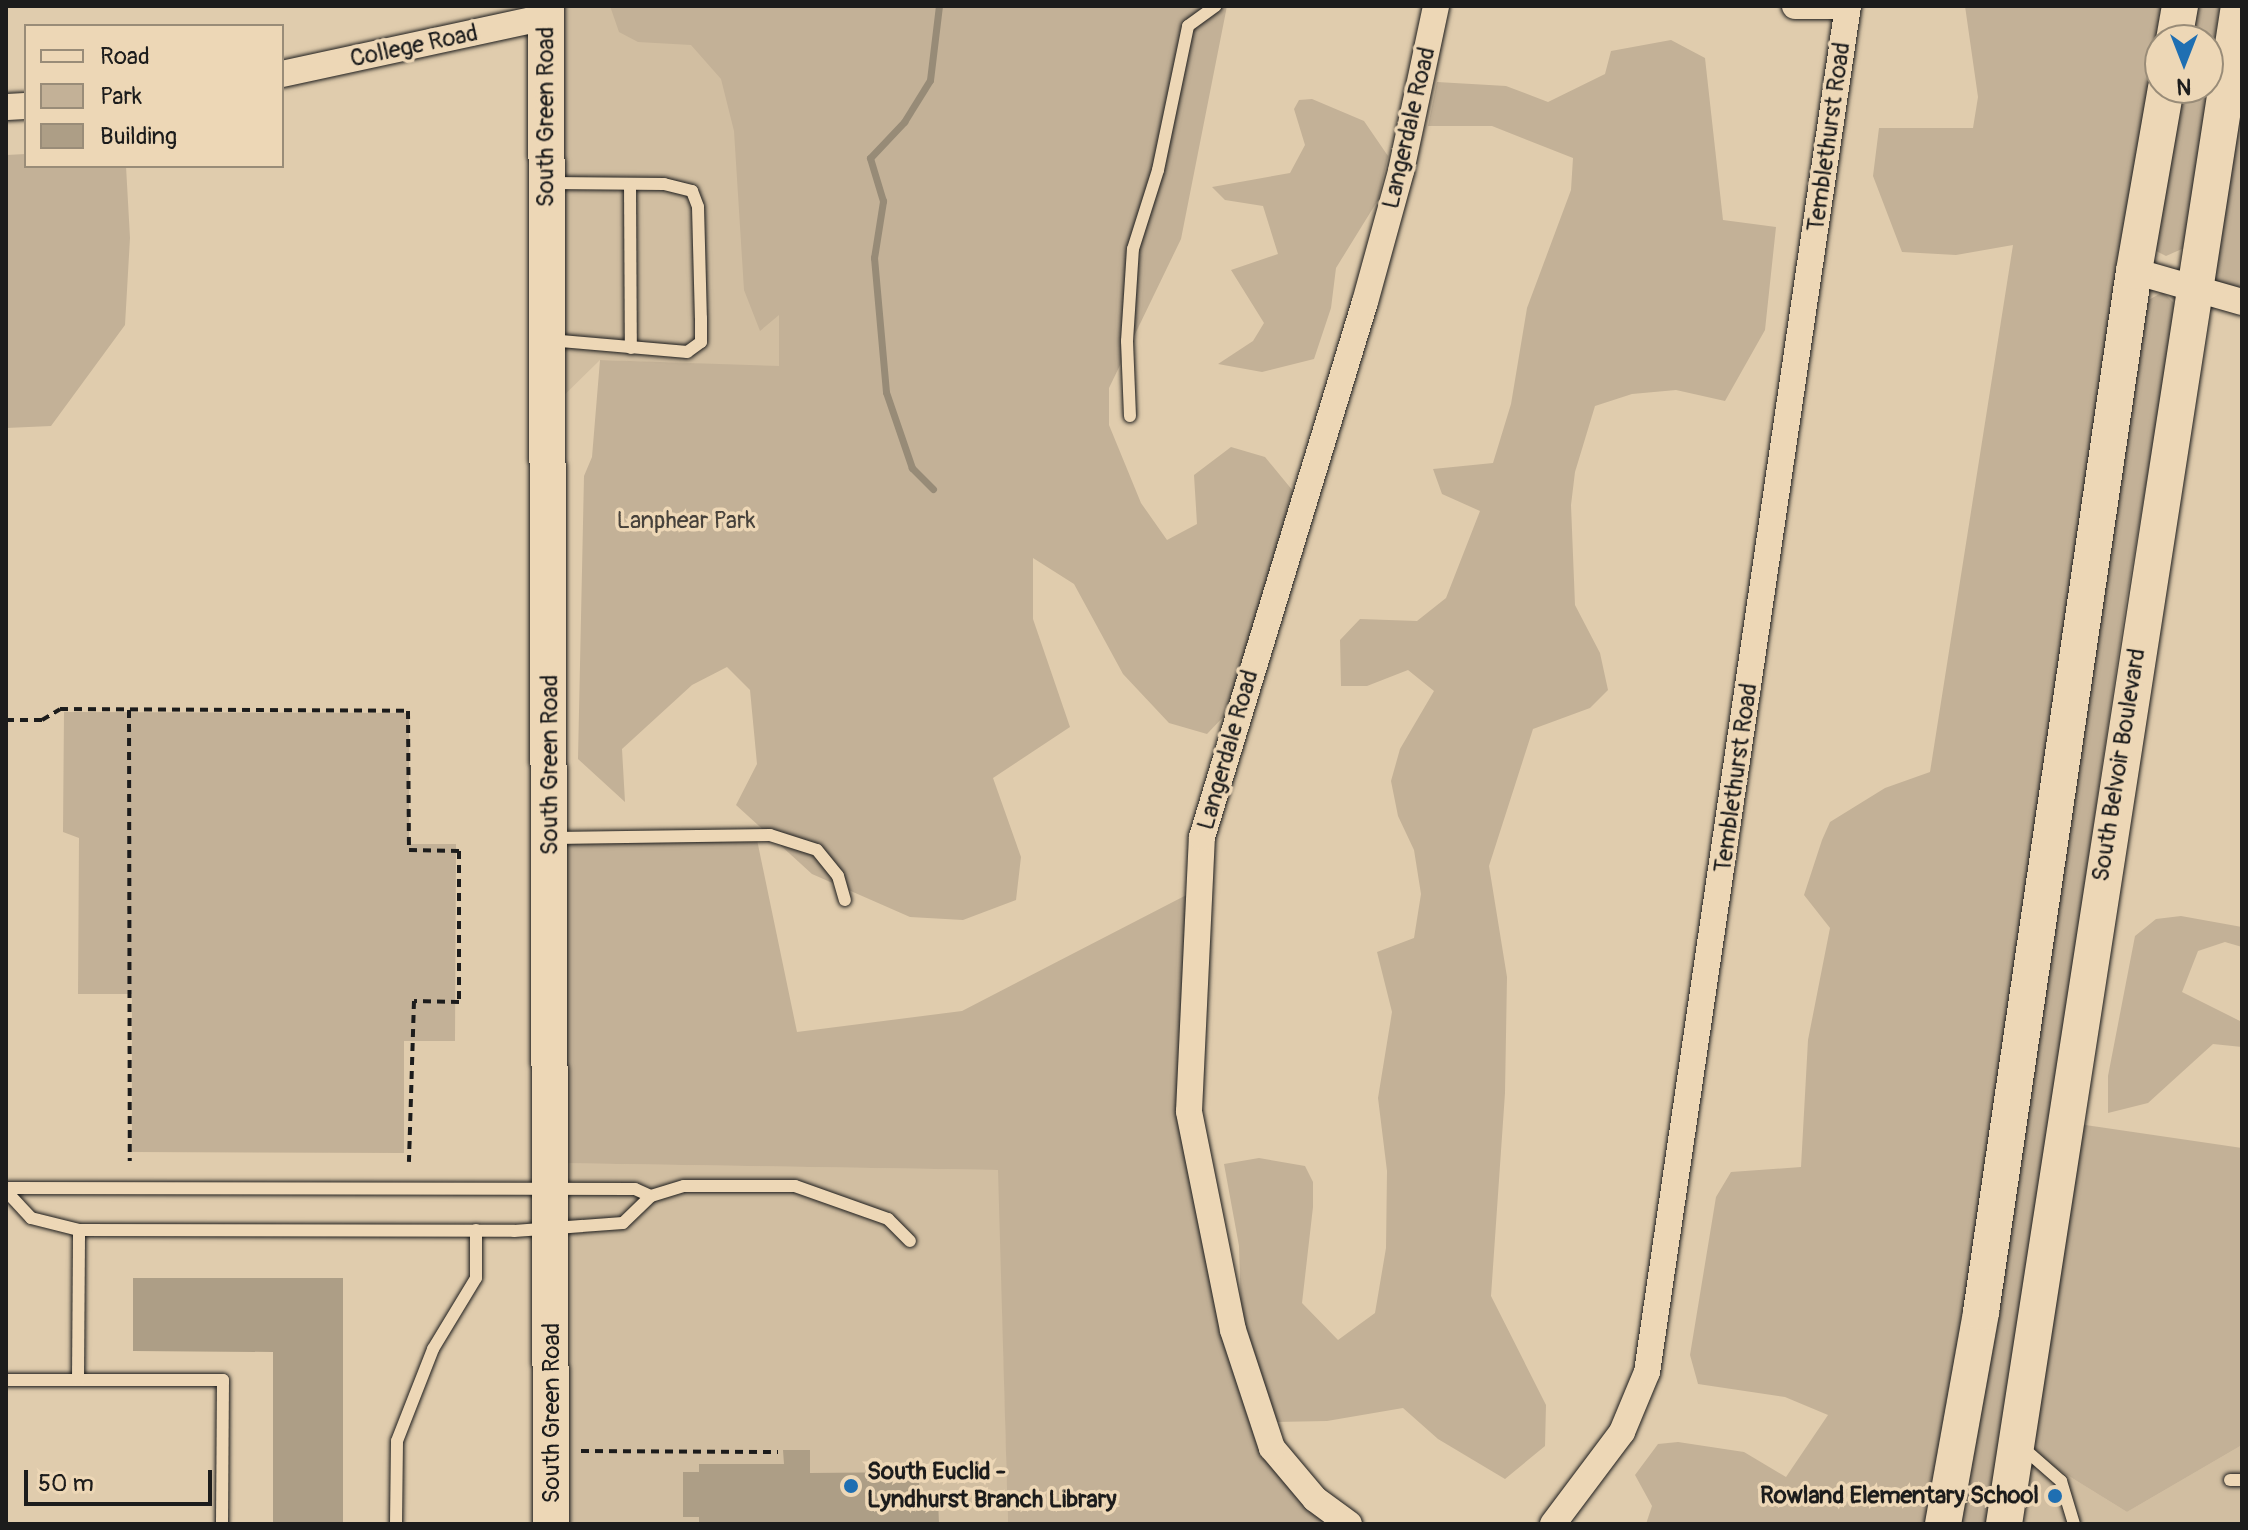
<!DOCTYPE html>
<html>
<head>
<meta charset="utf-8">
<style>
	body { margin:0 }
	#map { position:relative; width:2248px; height:1530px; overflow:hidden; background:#e0ccad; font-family:Pangolin,sans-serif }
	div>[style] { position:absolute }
	.built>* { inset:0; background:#d1bea1 }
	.green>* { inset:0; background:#c3b197 }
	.stream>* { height:7px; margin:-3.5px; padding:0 3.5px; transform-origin:3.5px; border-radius:3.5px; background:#978b77 }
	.building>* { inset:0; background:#ad9e86 }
	.path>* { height:4px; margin-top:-2px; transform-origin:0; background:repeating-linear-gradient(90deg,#1c1c1c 0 8px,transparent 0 14px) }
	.roads { filter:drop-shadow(0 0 2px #1c1c1c) drop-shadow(0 0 2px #1c1c1c) }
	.lane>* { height:12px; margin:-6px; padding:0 6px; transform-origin:6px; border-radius:6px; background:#edd7b6 }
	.street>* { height:26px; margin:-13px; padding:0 13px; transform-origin:13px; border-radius:13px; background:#edd7b6 }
	.secondary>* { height:36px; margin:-18px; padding:0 18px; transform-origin:18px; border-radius:18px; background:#edd7b6 }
	.dots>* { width:22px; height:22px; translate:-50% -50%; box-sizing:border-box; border:4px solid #edd7b6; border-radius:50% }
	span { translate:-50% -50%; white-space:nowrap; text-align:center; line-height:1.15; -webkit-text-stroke:7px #edd7b6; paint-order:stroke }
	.street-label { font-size:24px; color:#1c1c1c }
	.park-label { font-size:24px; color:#46413b }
	.poi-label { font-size:24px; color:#1c1c1c; font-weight:700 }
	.left { translate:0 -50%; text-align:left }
	.right { translate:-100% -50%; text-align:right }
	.frame { position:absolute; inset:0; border:8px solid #1c1c1c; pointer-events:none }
	.legend { position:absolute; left:24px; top:24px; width:260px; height:144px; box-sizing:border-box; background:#edd7b6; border:2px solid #998c78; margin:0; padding:10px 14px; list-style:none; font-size:24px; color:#1c1c1c }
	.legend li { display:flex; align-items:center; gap:16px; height:40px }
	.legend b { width:40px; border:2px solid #998c78 }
	.north { position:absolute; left:2144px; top:24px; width:80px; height:80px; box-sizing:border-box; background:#edd7b6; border:2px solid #998c78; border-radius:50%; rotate:180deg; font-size:22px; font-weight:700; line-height:32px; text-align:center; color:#1c1c1c }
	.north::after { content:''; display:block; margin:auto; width:28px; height:36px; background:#1f6fb2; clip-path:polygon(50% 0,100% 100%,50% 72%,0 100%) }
	.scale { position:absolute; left:24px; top:1470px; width:188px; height:36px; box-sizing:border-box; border:4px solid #1c1c1c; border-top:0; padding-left:10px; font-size:24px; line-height:28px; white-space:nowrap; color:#1c1c1c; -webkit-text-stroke:6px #edd7b6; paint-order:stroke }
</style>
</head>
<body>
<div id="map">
	<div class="built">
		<i style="clip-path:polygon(546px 6px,783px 6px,779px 367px,600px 360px,548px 411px)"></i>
		<i style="clip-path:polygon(552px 1163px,999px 1170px,1008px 1524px,551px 1524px)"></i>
		<i style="clip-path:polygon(2017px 1444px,2127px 1512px,2242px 1445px,2242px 1524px,2004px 1524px)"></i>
	</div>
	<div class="green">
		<i style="clip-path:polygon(610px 6px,1227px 6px,1181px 239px,1109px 388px,1109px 425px,1141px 503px,1167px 540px,1197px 524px,1194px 475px,1231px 447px,1265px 457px,1293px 491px,1226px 714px,1207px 734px,1169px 723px,1123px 674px,1074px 584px,1033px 558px,1033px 619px,1070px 727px,993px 778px,1021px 857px,1016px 900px,963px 920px,910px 917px,812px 874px,736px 805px,757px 764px,750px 690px,727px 667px,692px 685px,622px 749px,625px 802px,578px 759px,584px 476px,592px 457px,600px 360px,779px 366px,779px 315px,760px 331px,744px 290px,734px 131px,721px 79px,691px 45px,638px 42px,619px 32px)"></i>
		<i style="clip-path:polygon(1965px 6px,2180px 6px,2160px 40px,2160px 88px,1943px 1524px,1646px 1524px,1652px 1506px,1635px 1475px,1658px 1444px,1678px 1442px,1744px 1452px,1786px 1477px,1828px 1415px,1785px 1397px,1698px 1384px,1690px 1355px,1716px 1197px,1731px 1172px,1801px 1167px,1808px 1040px,1830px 928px,1804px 895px,1822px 840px,1830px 822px,1885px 788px,1930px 772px,2013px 245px,1956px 255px,1902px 252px,1873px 176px,1879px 128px,1973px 128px,1978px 97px)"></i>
		<i style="clip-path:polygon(2186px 6px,2220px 6px,2184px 248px,2166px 256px,2154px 250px,2174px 88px,2208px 88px,2208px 40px,2181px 40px)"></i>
		<i style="clip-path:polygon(2242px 6px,2242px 302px,2196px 291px)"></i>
		<i style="clip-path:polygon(1671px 40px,1705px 58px,1723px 220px,1776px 227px,1765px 330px,1725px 401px,1676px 390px,1632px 394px,1595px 406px,1575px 472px,1571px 505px,1575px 605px,1600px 653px,1608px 690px,1590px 708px,1533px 729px,1489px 866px,1507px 977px,1505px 1093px,1491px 1296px,1546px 1405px,1545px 1446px,1505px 1479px,1438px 1439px,1403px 1408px,1327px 1421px,1275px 1422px,1241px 1310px,1239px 1246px,1224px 1164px,1259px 1158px,1305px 1166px,1313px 1182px,1313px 1207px,1302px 1303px,1338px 1340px,1375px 1313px,1386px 1248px,1387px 1171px,1378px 1098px,1392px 1012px,1377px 952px,1414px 938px,1421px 894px,1414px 850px,1398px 816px,1391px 781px,1400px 749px,1434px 691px,1408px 670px,1367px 686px,1341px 686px,1340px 640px,1360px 619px,1417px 621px,1446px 598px,1480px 511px,1442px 494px,1433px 469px,1493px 463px,1511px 404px,1527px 308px,1571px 190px,1573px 158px,1492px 126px,1428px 126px,1437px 82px,1506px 86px,1548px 102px,1605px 74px,1611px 51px)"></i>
		<i style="clip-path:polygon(1312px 99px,1364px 121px,1388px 156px,1378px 200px,1336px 268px,1331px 308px,1314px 359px,1262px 372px,1218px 364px,1253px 341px,1264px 323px,1231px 270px,1278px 254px,1263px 206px,1225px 200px,1212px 187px,1290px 173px,1305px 145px,1294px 109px,1299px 100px)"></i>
		<i style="clip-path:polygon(26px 154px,26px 166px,126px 166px,130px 238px,125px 325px,51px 426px,6px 428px,6px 155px)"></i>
		<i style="clip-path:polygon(2163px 292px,2175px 304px,2174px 320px,2126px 602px,1991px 1524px,1956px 1524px,2143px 303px)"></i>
		<i style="clip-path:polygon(64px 712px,409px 713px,409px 844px,456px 844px,455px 1041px,404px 1041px,404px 1153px,132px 1152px,132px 994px,78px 994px,79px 838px,63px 832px)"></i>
		<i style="clip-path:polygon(756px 835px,797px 1032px,962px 1011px,1200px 888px,1189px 1111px,1272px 1448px,1349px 1524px,1008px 1524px,998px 1170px,552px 1163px,551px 838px)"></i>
		<i style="clip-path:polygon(2181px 916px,2242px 927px,2242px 947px,2225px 942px,2198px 951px,2182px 992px,2242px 1022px,2242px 1047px,2213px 1044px,2148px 1103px,2108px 1113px,2108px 1076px,2135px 936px,2156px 919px)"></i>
		<i style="clip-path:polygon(2065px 1122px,2242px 1148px,2242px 1445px,2127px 1512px,2017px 1444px)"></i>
	</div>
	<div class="stream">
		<i style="left:933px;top:489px;width:30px;rotate:-135deg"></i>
		<i style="left:912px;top:468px;width:80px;rotate:-108.9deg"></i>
		<i style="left:886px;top:392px;width:135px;rotate:-95.1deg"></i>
		<i style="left:874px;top:258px;width:58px;rotate:-81deg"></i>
		<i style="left:883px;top:201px;width:45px;rotate:-106.8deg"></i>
		<i style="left:870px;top:158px;width:50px;rotate:-46.6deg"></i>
		<i style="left:904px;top:122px;width:49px;rotate:-58.2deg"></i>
		<i style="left:930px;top:80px;width:75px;rotate:-83.1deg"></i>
	</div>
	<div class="building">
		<i style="clip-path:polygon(133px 1278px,343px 1278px,343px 1524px,273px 1524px,273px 1352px,133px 1351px)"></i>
		<i style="clip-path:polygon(783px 1450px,810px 1450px,810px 1473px,919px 1472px,919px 1499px,938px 1499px,939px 1524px,699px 1524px,699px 1517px,683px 1517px,683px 1472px,699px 1472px,699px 1464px,784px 1464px)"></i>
	</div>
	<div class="path">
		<i style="left:129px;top:710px;width:451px;rotate:89.9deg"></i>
		<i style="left:6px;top:720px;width:36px"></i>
		<i style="left:42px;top:720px;width:21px;rotate:-31deg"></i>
		<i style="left:60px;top:709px;width:348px;rotate:0.3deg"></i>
		<i style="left:408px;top:711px;width:139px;rotate:89.6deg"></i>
		<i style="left:409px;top:850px;width:50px;rotate:1.1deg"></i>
		<i style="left:459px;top:851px;width:151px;rotate:90deg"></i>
		<i style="left:459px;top:1002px;width:45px;rotate:-178.7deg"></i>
		<i style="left:414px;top:1001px;width:161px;rotate:91.8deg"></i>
		<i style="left:581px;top:1451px;width:197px;rotate:0.3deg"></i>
	</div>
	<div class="roads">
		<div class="lane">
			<i style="left:550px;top:183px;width:114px;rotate:0.5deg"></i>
			<i style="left:664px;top:184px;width:29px;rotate:14deg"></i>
			<i style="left:692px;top:191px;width:17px;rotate:69deg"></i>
			<i style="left:698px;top:207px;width:111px;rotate:88.5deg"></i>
			<i style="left:701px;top:318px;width:24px;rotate:90deg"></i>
			<i style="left:701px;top:342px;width:17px;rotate:144deg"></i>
			<i style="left:687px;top:352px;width:138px;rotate:-175deg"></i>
			<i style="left:630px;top:184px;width:164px;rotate:89.7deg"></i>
			<i style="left:1130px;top:416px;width:75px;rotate:-92.3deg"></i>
			<i style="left:1127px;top:341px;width:92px;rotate:-86.3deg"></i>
			<i style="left:1133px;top:249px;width:83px;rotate:-72.4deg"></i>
			<i style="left:1158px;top:170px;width:147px;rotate:-78.2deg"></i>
			<i style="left:1188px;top:26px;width:34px;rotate:-36deg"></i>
			<i style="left:554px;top:838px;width:216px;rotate:-0.8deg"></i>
			<i style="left:770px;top:835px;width:49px;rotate:17.7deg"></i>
			<i style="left:817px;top:850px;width:33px;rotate:51deg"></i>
			<i style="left:838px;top:876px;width:25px;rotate:74deg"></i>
			<i style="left:6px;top:1188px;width:629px;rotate:0.09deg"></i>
			<i style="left:635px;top:1189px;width:17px;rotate:24deg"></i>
			<i style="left:6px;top:1191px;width:37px;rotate:47deg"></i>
			<i style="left:31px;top:1218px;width:49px;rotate:14deg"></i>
			<i style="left:79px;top:1230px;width:435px;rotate:0.1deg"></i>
			<i style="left:514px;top:1231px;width:109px;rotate:-4.2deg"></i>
			<i style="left:623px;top:1223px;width:39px;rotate:-44deg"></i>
			<i style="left:651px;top:1196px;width:34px;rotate:-17deg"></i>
			<i style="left:684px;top:1186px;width:111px"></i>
			<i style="left:795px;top:1186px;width:99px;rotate:19.5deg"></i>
			<i style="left:888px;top:1219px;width:31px;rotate:45deg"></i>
			<i style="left:6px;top:1380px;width:217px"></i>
			<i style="left:223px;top:1380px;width:144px;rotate:90.4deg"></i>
			<i style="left:78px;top:1380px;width:150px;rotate:-89.6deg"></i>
			<i style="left:2022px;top:1447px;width:52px;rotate:41.1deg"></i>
			<i style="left:2061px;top:1481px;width:45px;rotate:73.2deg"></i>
			<i style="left:2230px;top:1480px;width:12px"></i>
			<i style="left:396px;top:1524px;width:83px;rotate:-89.3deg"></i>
			<i style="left:397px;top:1441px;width:99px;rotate:-68.6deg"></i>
			<i style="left:433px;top:1349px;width:83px;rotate:-58.8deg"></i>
			<i style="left:476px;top:1278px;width:48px;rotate:-90deg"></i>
		</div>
		<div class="street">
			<i style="left:1795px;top:6px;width:53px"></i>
			<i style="left:282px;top:74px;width:270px;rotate:-12.2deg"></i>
			<i style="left:6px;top:107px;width:20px;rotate:-3deg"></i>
			<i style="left:2134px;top:271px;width:112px;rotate:16deg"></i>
			<i style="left:1349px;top:1524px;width:42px;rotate:-143.7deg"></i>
			<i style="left:1315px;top:1499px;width:67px;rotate:-130.1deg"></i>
			<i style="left:1272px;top:1448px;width:124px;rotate:-108.3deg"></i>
			<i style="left:1233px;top:1330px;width:223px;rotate:-101.4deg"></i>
			<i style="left:1189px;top:1111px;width:274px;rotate:-87.3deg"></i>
			<i style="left:1202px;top:837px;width:559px;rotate:-73.06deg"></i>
			<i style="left:1365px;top:302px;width:136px;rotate:-74.6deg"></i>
			<i style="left:1401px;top:171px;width:169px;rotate:-78deg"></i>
			<i style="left:1553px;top:1524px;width:115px;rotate:-53.1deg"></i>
			<i style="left:1622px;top:1432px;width:65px;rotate:-67.4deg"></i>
			<i style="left:1647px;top:1372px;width:1381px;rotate:-81.63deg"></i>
		</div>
		<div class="secondary">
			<i style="left:546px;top:6px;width:1518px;rotate:89.81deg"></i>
			<i style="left:2174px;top:40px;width:35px;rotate:-80deg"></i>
			<i style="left:1943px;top:1524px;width:215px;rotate:-79.8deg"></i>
			<i style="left:1981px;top:1312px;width:1052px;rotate:-81.64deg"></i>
			<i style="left:2134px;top:271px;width:186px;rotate:-80.1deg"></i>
			<i style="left:2004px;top:1524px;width:1536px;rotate:-81.2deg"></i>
		</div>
	</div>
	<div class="dots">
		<i style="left:851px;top:1486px;background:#1f6fb2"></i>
		<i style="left:2055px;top:1496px;background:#1f6fb2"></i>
	</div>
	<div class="street-label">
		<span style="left:414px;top:46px;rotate:-12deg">College Road</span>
		<span style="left:546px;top:117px;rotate:-90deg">South Green Road</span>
		<span style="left:1409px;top:128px;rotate:-77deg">Langerdale Road</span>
		<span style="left:1829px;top:137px;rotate:-82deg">Temblethurst Road</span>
		<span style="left:1228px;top:750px;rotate:-74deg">Langerdale Road</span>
		<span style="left:550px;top:765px;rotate:-90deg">South Green Road</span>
		<span style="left:2119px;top:765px;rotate:-81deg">South Belvoir Boulevard</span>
		<span style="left:1736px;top:778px;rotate:-82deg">Temblethurst Road</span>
		<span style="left:552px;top:1413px;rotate:-90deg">South Green Road</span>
	</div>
	<div class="park-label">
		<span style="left:686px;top:521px">Lanphear Park</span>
	</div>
	<div class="poi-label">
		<span class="left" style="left:867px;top:1486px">South Euclid -<br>Lyndhurst Branch Library</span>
		<span class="right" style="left:2039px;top:1496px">Rowland Elementary School</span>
	</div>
	<div class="frame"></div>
	<ul class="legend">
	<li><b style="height:10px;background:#edd7b6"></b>Road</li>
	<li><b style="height:22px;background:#c3b197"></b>Park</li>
	<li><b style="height:22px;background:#ad9e86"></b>Building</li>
	</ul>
	<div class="north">N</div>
	<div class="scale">50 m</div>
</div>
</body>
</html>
